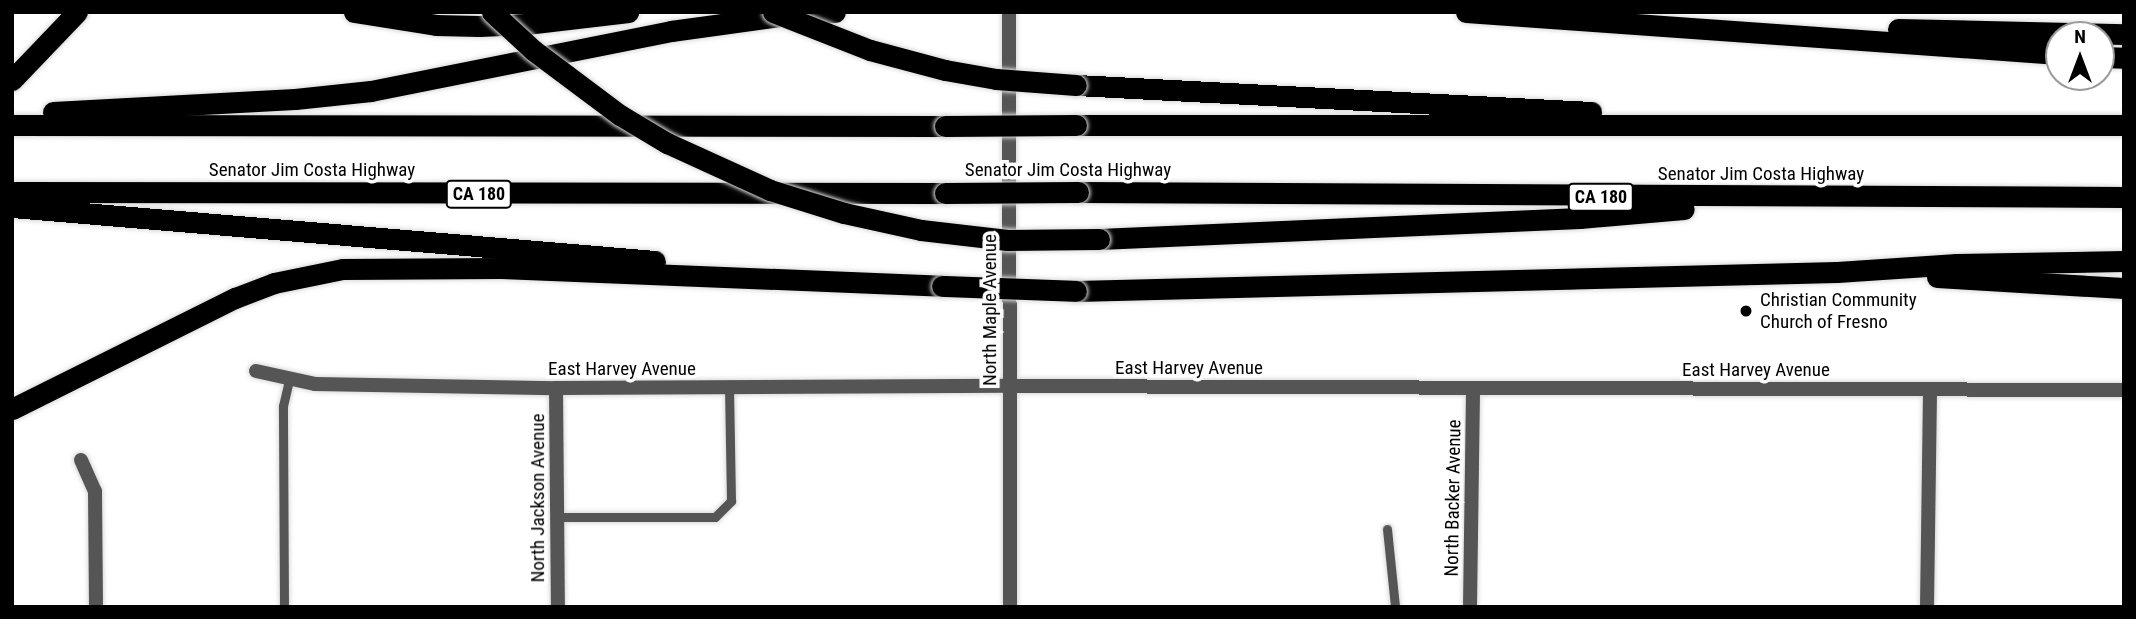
<!DOCTYPE html>
<html>
<head>
<meta charset="utf-8">
<style>
	body { margin:0 }
	#map { position:relative; width:2136px; height:619px; overflow:hidden; background:#fff; font-family:"Roboto Condensed",sans-serif }
	div>[style] { position:absolute }
	.roads { filter:drop-shadow(0 0 2px #dbdbdb) drop-shadow(0 0 2px #dbdbdb) }
	.service>* { height:9px; margin:-4.5px; padding:0 4.5px; transform-origin:4.5px; border-radius:4.5px; background:#555 }
	.minor>* { height:14px; margin:-7px; padding:0 7px; transform-origin:7px; border-radius:7px; background:#555 }
	.tertiary>* { height:14px; margin:-7px; padding:0 7px; transform-origin:7px; border-radius:7px; background:#555 }
	.motorway>* { height:21px; margin:-10.5px; padding:0 10.5px; transform-origin:10.5px; border-radius:10.5px; background:#000 }
	.bridges { filter:drop-shadow(0 0 2px #dbdbdb) drop-shadow(0 0 2px #dbdbdb) }
	.motorway-bridge>* { height:21px; margin:-10.5px; padding:0 10.5px; transform-origin:10.5px; border-radius:10.5px; background:#000 }
	.dots>* { width:19px; height:19px; translate:-50% -50%; box-sizing:border-box; border:4px solid #fff; border-radius:50% }
	span { translate:-50% -50%; white-space:nowrap; text-align:center; line-height:1.15; -webkit-text-stroke:7px #fff; paint-order:stroke }
	.shield-label span { padding:2px 5px; background:#fff; border:2px solid; border-radius:5px; -webkit-text-stroke-width:0 }
	.shield-label { font-size:18px; color:#000; font-weight:700 }
	.street-label { font-size:19px; color:#000 }
	.poi-label { font-size:19px; color:#000 }
	.left { translate:0 -50%; text-align:left }
	.frame { position:absolute; inset:0; border:14px solid #000; pointer-events:none }
	.north { position:absolute; left:2045px; top:21px; width:70px; height:70px; box-sizing:border-box; background:#fff; border:2px solid #999; border-radius:50%; rotate:0deg; font-size:19px; font-weight:700; line-height:28px; text-align:center; color:#000 }
	.north::after { content:''; display:block; margin:auto; width:24px; height:32px; background:#000; clip-path:polygon(50% 0,100% 100%,50% 72%,0 100%) }
</style>
</head>
<body>
<div id="map">
	<div class="roads">
		<div class="service">
			<i style="left:557px;top:517px;width:158px"></i>
			<i style="left:715px;top:517px;width:23px;rotate:-45deg"></i>
			<i style="left:731px;top:501px;width:114px;rotate:-91deg"></i>
			<i style="left:1387px;top:529px;width:78px;rotate:84.1deg"></i>
			<i style="left:284px;top:607px;width:201px;rotate:-90.3deg"></i>
			<i style="left:283px;top:406px;width:26px;rotate:-77deg"></i>
		</div>
		<div class="minor">
			<i style="left:256px;top:371px;width:60px;rotate:12.4deg"></i>
			<i style="left:315px;top:384px;width:241px;rotate:1deg"></i>
			<i style="left:556px;top:388px;width:453px;rotate:-0.3deg"></i>
			<i style="left:1009px;top:386px;width:1115px;rotate:0.21deg"></i>
			<i style="left:556px;top:388px;width:219px;rotate:89.5deg"></i>
			<i style="left:81px;top:460px;width:34px;rotate:66deg"></i>
			<i style="left:95px;top:491px;width:116px;rotate:89.5deg"></i>
			<i style="left:1470px;top:607px;width:217px;rotate:-89.2deg"></i>
			<i style="left:1927px;top:607px;width:217px;rotate:-89.2deg"></i>
		</div>
		<div class="tertiary">
			<i style="left:1009px;top:12px;width:595px;rotate:89.9deg"></i>
		</div>
		<div class="motorway">
			<i style="left:354px;top:12px;width:83px;rotate:9deg"></i>
			<i style="left:436px;top:25px;width:43px;rotate:1.3deg"></i>
			<i style="left:479px;top:26px;width:47px;rotate:-2.4deg"></i>
			<i style="left:526px;top:24px;width:103px;rotate:-6.7deg"></i>
			<i style="left:1466px;top:12px;width:594px;rotate:4.05deg"></i>
			<i style="left:1898px;top:29px;width:226px;rotate:1.3deg"></i>
			<i style="left:2101px;top:57px;width:23px;rotate:2deg"></i>
			<i style="left:12px;top:80px;width:94px;rotate:-46.3deg"></i>
			<i style="left:1076px;top:85px;width:516px;rotate:3deg"></i>
			<i style="left:53px;top:112px;width:242px;rotate:-3.1deg"></i>
			<i style="left:295px;top:99px;width:76px;rotate:-6deg"></i>
			<i style="left:371px;top:91px;width:306px;rotate:-11.3deg"></i>
			<i style="left:671px;top:31px;width:111px;rotate:-7.8deg"></i>
			<i style="left:781px;top:16px;width:54px;rotate:-4.2deg"></i>
			<i style="left:12px;top:125px;width:933px;rotate:0.06deg"></i>
			<i style="left:1076px;top:125px;width:1048px"></i>
			<i style="left:12px;top:192px;width:933px;rotate:0.06deg"></i>
			<i style="left:1078px;top:192px;width:1046px;rotate:0.27deg"></i>
			<i style="left:12px;top:207px;width:645px;rotate:4.8deg"></i>
			<i style="left:1099px;top:239px;width:481px;rotate:-2.5deg"></i>
			<i style="left:1580px;top:218px;width:104px;rotate:-4.9deg"></i>
			<i style="left:1937px;top:277px;width:187px;rotate:3.4deg"></i>
			<i style="left:1076px;top:291px;width:761px;rotate:-1.43deg"></i>
			<i style="left:1837px;top:272px;width:120px;rotate:-3.8deg"></i>
			<i style="left:1957px;top:264px;width:167px;rotate:-1deg"></i>
			<i style="left:12px;top:409px;width:249px;rotate:-26.5deg"></i>
			<i style="left:235px;top:298px;width:42px;rotate:-21deg"></i>
			<i style="left:274px;top:283px;width:70px;rotate:-11.5deg"></i>
			<i style="left:343px;top:269px;width:158px;rotate:-0.4deg"></i>
			<i style="left:501px;top:268px;width:441px;rotate:2.3deg"></i>
		</div>
	</div>
	<div class="bridges">
		<div class="motorway-bridge">
			<i style="left:492px;top:12px;width:56px;rotate:42.8deg"></i>
			<i style="left:533px;top:50px;width:109px;rotate:36.8deg"></i>
			<i style="left:620px;top:115px;width:55px;rotate:30.8deg"></i>
			<i style="left:667px;top:143px;width:113px;rotate:24.5deg"></i>
			<i style="left:770px;top:190px;width:77px;rotate:17.3deg"></i>
			<i style="left:844px;top:213px;width:79px;rotate:12.4deg"></i>
			<i style="left:921px;top:230px;width:87px;rotate:6.6deg"></i>
			<i style="left:1007px;top:240px;width:92px;rotate:-0.6deg"></i>
			<i style="left:773px;top:12px;width:104px;rotate:21.4deg"></i>
			<i style="left:870px;top:50px;width:78px;rotate:14.9deg"></i>
			<i style="left:945px;top:70px;width:52px;rotate:10deg"></i>
			<i style="left:996px;top:79px;width:80px;rotate:4.3deg"></i>
			<i style="left:945px;top:126px;width:131px;rotate:-0.4deg"></i>
			<i style="left:945px;top:193px;width:133px;rotate:-0.4deg"></i>
			<i style="left:942px;top:286px;width:134px;rotate:2.1deg"></i>
		</div>
	</div>
	<div class="dots">
		<i style="left:1746px;top:311px;background:#000"></i>
	</div>
	<div class="shield-label">
		<span style="left:479px;top:194px">CA 180</span>
		<span style="left:1601px;top:197px">CA 180</span>
	</div>
	<div class="street-label">
		<span style="left:312px;top:170px">Senator Jim Costa Highway</span>
		<span style="left:1068px;top:170px">Senator Jim Costa Highway</span>
		<span style="left:1761px;top:174px">Senator Jim Costa Highway</span>
		<span style="left:990px;top:310px;rotate:-90deg">North Maple Avenue</span>
		<span style="left:1189px;top:368px">East Harvey Avenue</span>
		<span style="left:622px;top:369px">East Harvey Avenue</span>
		<span style="left:1756px;top:370px">East Harvey Avenue</span>
		<span style="left:538px;top:498px;rotate:-90deg">North Jackson Avenue</span>
		<span style="left:1453px;top:498px;rotate:-89deg">North Backer Avenue</span>
	</div>
	<div class="poi-label">
		<span class="left" style="left:1760px;top:311px">Christian Community<br>Church of Fresno</span>
	</div>
	<div class="frame"></div>
	<div class="north">N</div>
</div>
</body>
</html>
